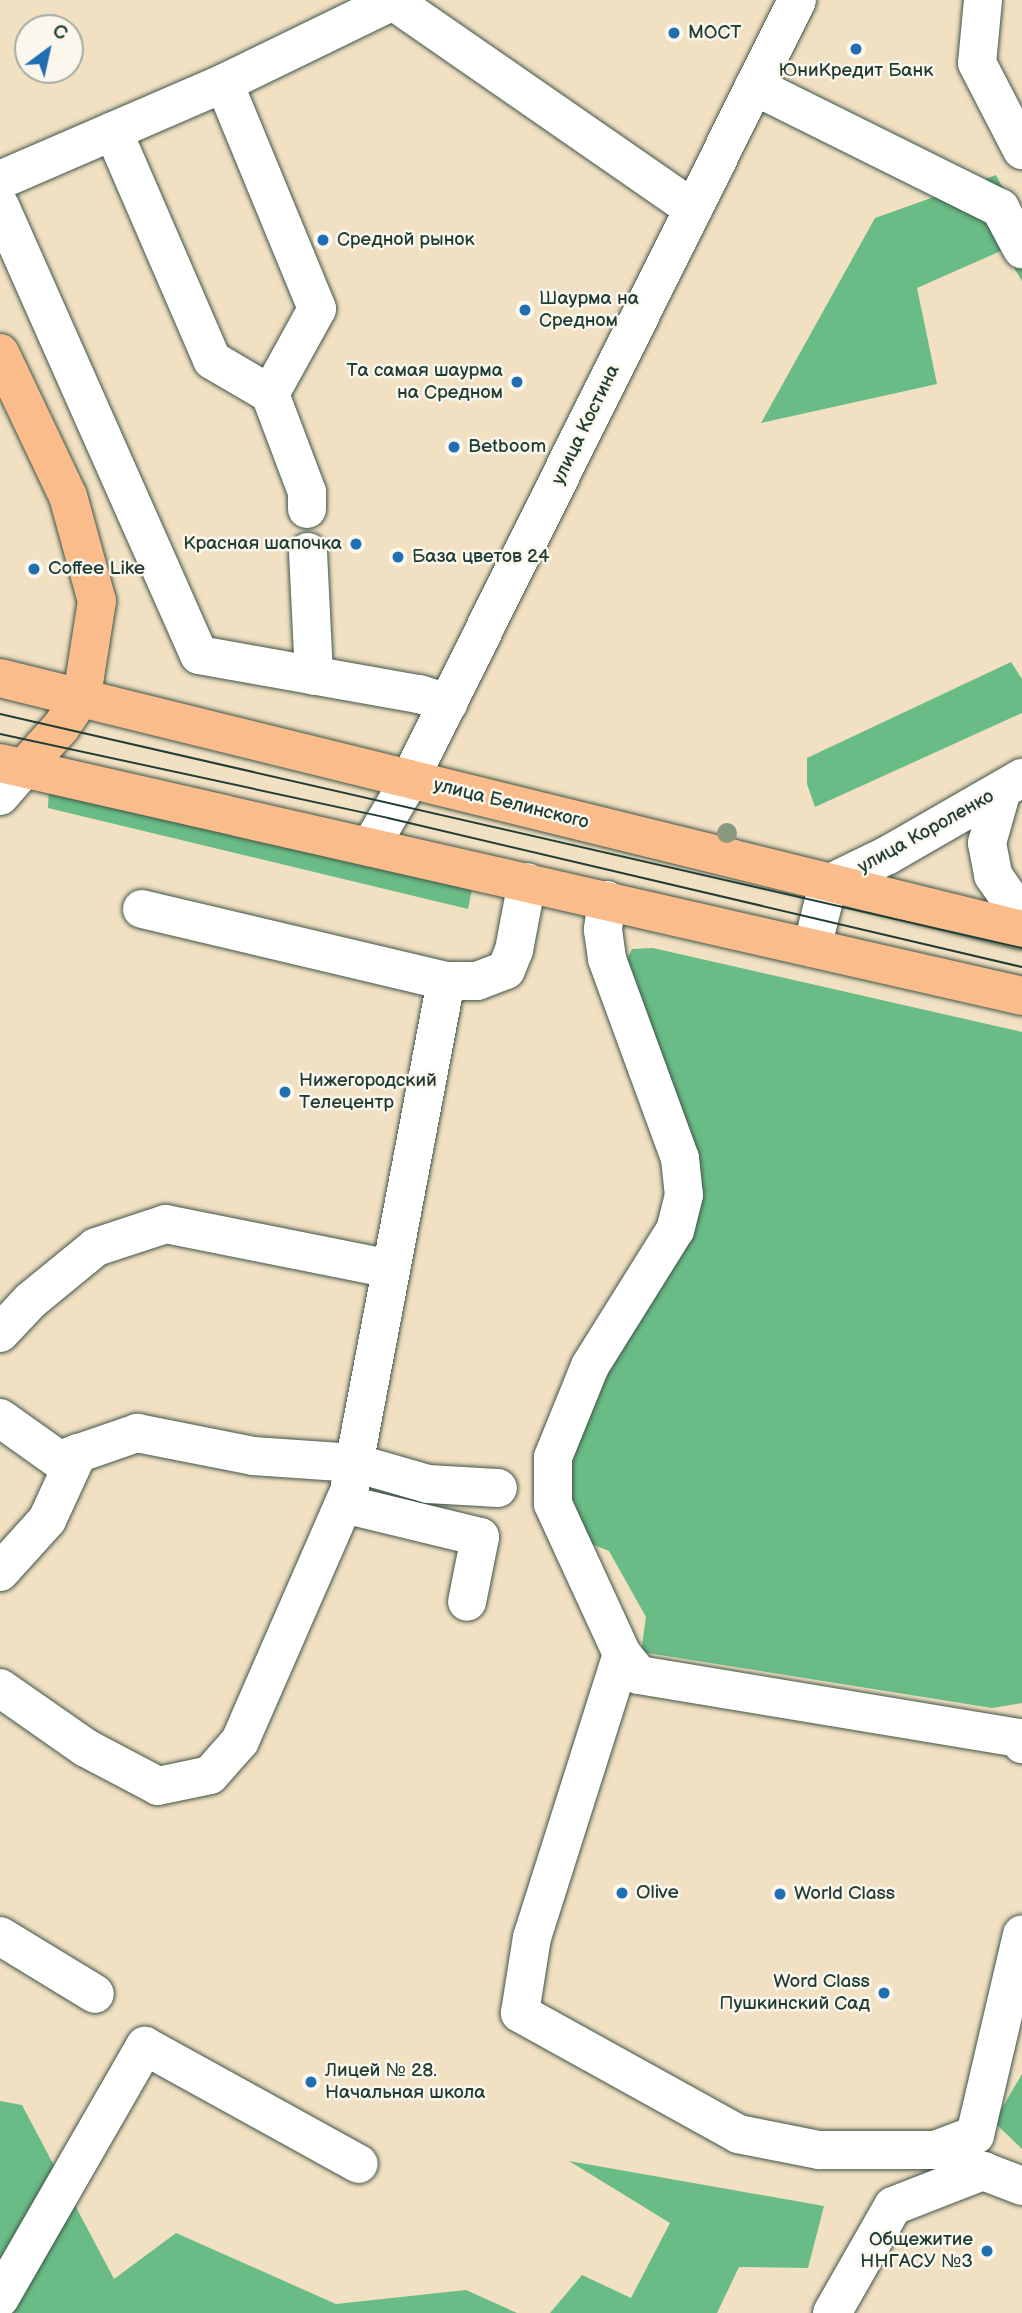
<!DOCTYPE html>
<html>
<head>
<meta charset="utf-8">
<style>
	body { margin:0 }
	#map { position:relative; width:1022px; height:2313px; overflow:hidden; background:#f2e0c2; font-family:"Balsamiq Sans",sans-serif }
	div>[style] { position:absolute }
	.forest>* { inset:0; background:#6abc86 }
	.roads { filter:drop-shadow(0 0 2px #3f5549) drop-shadow(0 0 2px #3f5549) }
	.minor>* { height:38px; margin:-19px; padding:0 19px; transform-origin:19px; border-radius:19px; background:#fff }
	.major>* { height:38px; margin:-19px; padding:0 19px; transform-origin:19px; border-radius:19px; background:#f9bc8a }
	.tram>* { height:2px; margin:-1px; padding:0 1px; transform-origin:1px; border-radius:1px; background:#1f3d34 }
	.trees>* { width:20px; height:20px; margin:-10px; border-radius:50%; background:#899880 }
	.dots>* { width:19px; height:19px; translate:-50% -50%; box-sizing:border-box; border:4px solid #fbf7ec; border-radius:50% }
	span { translate:-50% -50%; white-space:nowrap; text-align:center; line-height:1.15; -webkit-text-stroke:5px #fbf7ec; paint-order:stroke }
	.poi-label { font-size:19px; color:#1f3d34 }
	.left { translate:0 -50%; text-align:left }
	.right { translate:-100% -50%; text-align:right }
	.street-label { font-size:19px; color:#1f3d34 }
	.north { position:absolute; left:14px; top:14px; width:70px; height:70px; box-sizing:border-box; background:#fbf7ec; border:2px solid #a3ada2; border-radius:50%; rotate:33deg; font-size:19px; font-weight:700; line-height:28px; text-align:center; color:#1f3d34 }
	.north::after { content:''; display:block; margin:auto; width:24px; height:32px; background:#1f6fb2; clip-path:polygon(50% 0,100% 100%,50% 72%,0 100%) }
</style>
</head>
<body>
<div id="map">
	<div class="forest">
		<i style="clip-path:polygon(996px 175px,1022px 224px,1022px 281px,1003px 250px,917px 288px,937px 384px,761px 423px,875px 218px)"></i>
		<i style="clip-path:polygon(1011px 662px,1022px 679px,1022px 713px,815px 807px,807px 784px,807px 758px)"></i>
		<i style="clip-path:polygon(49px 785px,472px 889px,468px 909px,48px 808px)"></i>
		<i style="clip-path:polygon(653px 948px,1022px 1032px,1022px 1703px,992px 1708px,641px 1652px,646px 1617px,609px 1551px,589px 1543px,567px 1494px,572px 1447px,596px 1387px,687px 1238px,623px 967px,632px 949px)"></i>
		<i style="clip-path:polygon(1022px 2074px,1022px 2149px,994px 2122px)"></i>
		<i style="clip-path:polygon(0 2101px,22px 2105px,114px 2279px,176px 2233px,336px 2304px,466px 2290px,517px 2313px,13px 2313px,13px 2307px,0 2293px)"></i>
		<i style="clip-path:polygon(569px 2161px,824px 2206px,808px 2268px,739px 2267px,717px 2313px,550px 2313px,582px 2275px,631px 2298px,670px 2223px)"></i>
	</div>
	<div class="roads">
		<div class="minor">
			<i style="left:983px;top:0;width:63px;rotate:95.4deg"></i>
			<i style="left:977px;top:63px;width:98px;rotate:62.7deg"></i>
			<i style="left:224px;top:83px;width:188px;rotate:-25.9deg"></i>
			<i style="left:393px;top:1px;width:365px;rotate:34.7deg"></i>
			<i style="left:754px;top:86px;width:275px;rotate:26.4deg"></i>
			<i style="left:1000px;top:208px;width:47px;rotate:61.8deg"></i>
			<i style="left:113px;top:131px;width:249px;rotate:66.6deg"></i>
			<i style="left:212px;top:360px;width:67px;rotate:30.4deg"></i>
			<i style="left:0;top:180px;width:244px;rotate:-23.4deg"></i>
			<i style="left:224px;top:83px;width:244px;rotate:67.6deg"></i>
			<i style="left:317px;top:309px;width:97px;rotate:118.9deg"></i>
			<i style="left:270px;top:394px;width:105px;rotate:69.3deg"></i>
			<i style="left:307px;top:492px;width:17px;rotate:90deg"></i>
			<i style="left:0;top:206px;width:491px;rotate:66.1deg"></i>
			<i style="left:199px;top:655px;width:223px;rotate:10.1deg"></i>
			<i style="left:419px;top:694px;width:31px;rotate:17deg"></i>
			<i style="left:308px;top:552px;width:124px;rotate:87.2deg"></i>
			<i style="left:1002px;top:790px;width:55px;rotate:105.8deg"></i>
			<i style="left:987px;top:843px;width:33px;rotate:79deg"></i>
			<i style="left:993px;top:875px;width:51px;rotate:55.4deg"></i>
			<i style="left:0;top:796px;width:37px;rotate:-49deg"></i>
			<i style="left:370px;top:847px;width:79px;rotate:-59.5deg"></i>
			<i style="left:410px;top:779px;width:870px;rotate:-63.58deg"></i>
			<i style="left:607px;top:900px;width:30px;rotate:98deg"></i>
			<i style="left:603px;top:930px;width:29px;rotate:82deg"></i>
			<i style="left:607px;top:959px;width:212px;rotate:69.9deg"></i>
			<i style="left:680px;top:1158px;width:37px;rotate:84deg"></i>
			<i style="left:684px;top:1195px;width:36px;rotate:104deg"></i>
			<i style="left:675px;top:1230px;width:160px;rotate:122deg"></i>
			<i style="left:590px;top:1366px;width:98px;rotate:112.1deg"></i>
			<i style="left:553px;top:1457px;width:47px;rotate:90deg"></i>
			<i style="left:553px;top:1504px;width:165px;rotate:65.3deg"></i>
			<i style="left:622px;top:1654px;width:27px;rotate:51deg"></i>
			<i style="left:639px;top:1675px;width:385px;rotate:9.4deg"></i>
			<i style="left:1019px;top:1738px;width:7px;rotate:63deg"></i>
			<i style="left:142px;top:909px;width:312px;rotate:13.3deg"></i>
			<i style="left:812px;top:948px;width:66px;rotate:-76deg"></i>
			<i style="left:828px;top:884px;width:67px;rotate:-25.8deg"></i>
			<i style="left:888px;top:855px;width:155px;rotate:-29.9deg"></i>
			<i style="left:0;top:1333px;width:44px;rotate:-46.8deg"></i>
			<i style="left:30px;top:1301px;width:85px;rotate:-39.3deg"></i>
			<i style="left:96px;top:1247px;width:74px;rotate:-18.2deg"></i>
			<i style="left:166px;top:1224px;width:229px;rotate:11.3deg"></i>
			<i style="left:0;top:1418px;width:72px;rotate:35.4deg"></i>
			<i style="left:59px;top:1460px;width:83px;rotate:-19.1deg"></i>
			<i style="left:137px;top:1433px;width:118px;rotate:11.2deg"></i>
			<i style="left:253px;top:1456px;width:102px;rotate:3.9deg"></i>
			<i style="left:355px;top:1463px;width:76px;rotate:16deg"></i>
			<i style="left:428px;top:1484px;width:70px;rotate:3.3deg"></i>
			<i style="left:344px;top:1504px;width:140px;rotate:13.6deg"></i>
			<i style="left:480px;top:1537px;width:66px;rotate:101.3deg"></i>
			<i style="left:0;top:1572px;width:70px;rotate:-47.9deg"></i>
			<i style="left:47px;top:1520px;width:74px;rotate:-65.2deg"></i>
			<i style="left:622px;top:1654px;width:297px;rotate:107.6deg"></i>
			<i style="left:532px;top:1937px;width:77px;rotate:99deg"></i>
			<i style="left:520px;top:2013px;width:249px;rotate:29deg"></i>
			<i style="left:738px;top:2134px;width:83px;rotate:11.2deg"></i>
			<i style="left:819px;top:2150px;width:116px"></i>
			<i style="left:935px;top:2150px;width:43px;rotate:-20.6deg"></i>
			<i style="left:975px;top:2135px;width:206px;rotate:-76.8deg"></i>
			<i style="left:0;top:1688px;width:105px;rotate:34.9deg"></i>
			<i style="left:86px;top:1748px;width:81px;rotate:27.8deg"></i>
			<i style="left:158px;top:1786px;width:53px;rotate:-11.9deg"></i>
			<i style="left:210px;top:1775px;width:45px;rotate:-48.6deg"></i>
			<i style="left:240px;top:1741px;width:273px;rotate:-66.4deg"></i>
			<i style="left:349px;top:1491px;width:519px;rotate:-79.23deg"></i>
			<i style="left:446px;top:981px;width:31px"></i>
			<i style="left:477px;top:981px;width:31px;rotate:-21deg"></i>
			<i style="left:506px;top:970px;width:22px;rotate:-68deg"></i>
			<i style="left:514px;top:950px;width:69px;rotate:-79.2deg"></i>
			<i style="left:0;top:1936px;width:111px;rotate:31.4deg"></i>
			<i style="left:0;top:2298px;width:291px;rotate:-60.1deg"></i>
			<i style="left:145px;top:2046px;width:244px;rotate:28.9deg"></i>
			<i style="left:832px;top:2313px;width:123px;rotate:-60.3deg"></i>
			<i style="left:893px;top:2206px;width:97px;rotate:-21.3deg"></i>
			<i style="left:983px;top:2171px;width:42px;rotate:21deg"></i>
		</div>
		<div class="major">
			<i style="left:0;top:353px;width:158px;rotate:64.6deg"></i>
			<i style="left:68px;top:496px;width:109px;rotate:74.6deg"></i>
			<i style="left:97px;top:601px;width:96px;rotate:99deg"></i>
			<i style="left:82px;top:696px;width:37px;rotate:124deg"></i>
			<i style="left:61px;top:727px;width:55px;rotate:132.1deg"></i>
			<i style="left:0;top:678px;width:1053px;rotate:13.85deg"></i>
			<i style="left:0;top:763px;width:1048px;rotate:12.84deg"></i>
		</div>
	</div>
	<div class="tram">
		<i style="left:0;top:714px;width:1048px;rotate:12.9deg"></i>
		<i style="left:0;top:734px;width:397px;rotate:12.2deg"></i>
		<i style="left:388px;top:818px;width:651px;rotate:13.23deg"></i>
	</div>
	<div class="trees">
		<i style="left:727px;top:833px"></i>
	</div>
	<div class="dots">
		<i style="left:674px;top:33px;background:#1f6fb2"></i>
		<i style="left:856px;top:49px;background:#1f6fb2"></i>
		<i style="left:323px;top:240px;background:#1f6fb2"></i>
		<i style="left:525px;top:310px;background:#1f6fb2"></i>
		<i style="left:517px;top:382px;background:#1f6fb2"></i>
		<i style="left:454px;top:447px;background:#1f6fb2"></i>
		<i style="left:356px;top:544px;background:#1f6fb2"></i>
		<i style="left:398px;top:557px;background:#1f6fb2"></i>
		<i style="left:34px;top:569px;background:#1f6fb2"></i>
		<i style="left:285px;top:1092px;background:#1f6fb2"></i>
		<i style="left:622px;top:1893px;background:#1f6fb2"></i>
		<i style="left:780px;top:1894px;background:#1f6fb2"></i>
		<i style="left:884px;top:1993px;background:#1f6fb2"></i>
		<i style="left:311px;top:2082px;background:#1f6fb2"></i>
		<i style="left:987px;top:2251px;background:#1f6fb2"></i>
	</div>
	<div class="poi-label">
		<span class="left" style="left:688px;top:33px">МОСТ</span>
		<span style="left:856px;top:71px">ЮниКредит Банк</span>
		<span class="left" style="left:337px;top:240px">Средной рынок</span>
		<span class="left" style="left:539px;top:310px">Шаурма на<br>Средном</span>
		<span class="right" style="left:503px;top:382px">Та самая шаурма<br>на Средном</span>
		<span class="left" style="left:468px;top:447px">Betboom</span>
		<span class="right" style="left:342px;top:544px">Красная шапочка</span>
		<span class="left" style="left:412px;top:557px">База цветов 24</span>
		<span class="left" style="left:48px;top:569px">Coffee Like</span>
		<span class="left" style="left:299px;top:1092px">Нижегородский<br>Телецентр</span>
		<span class="left" style="left:636px;top:1893px">Olive</span>
		<span class="left" style="left:794px;top:1894px">World Class</span>
		<span class="right" style="left:870px;top:1993px">Word Class<br>Пушкинский Сад</span>
		<span class="left" style="left:325px;top:2082px">Лицей № 28.<br>Начальная школа</span>
		<span class="right" style="left:973px;top:2251px">Общежитие<br>ННГАСУ №3</span>
	</div>
	<div class="street-label">
		<span style="left:586px;top:425px;rotate:-64deg">улица Костина</span>
		<span style="left:511px;top:804px;rotate:14deg">улица Белинского</span>
		<span style="left:926px;top:832px;rotate:-29deg">улица Короленко</span>
	</div>
	<div class="north">С</div>
</div>
</body>
</html>
